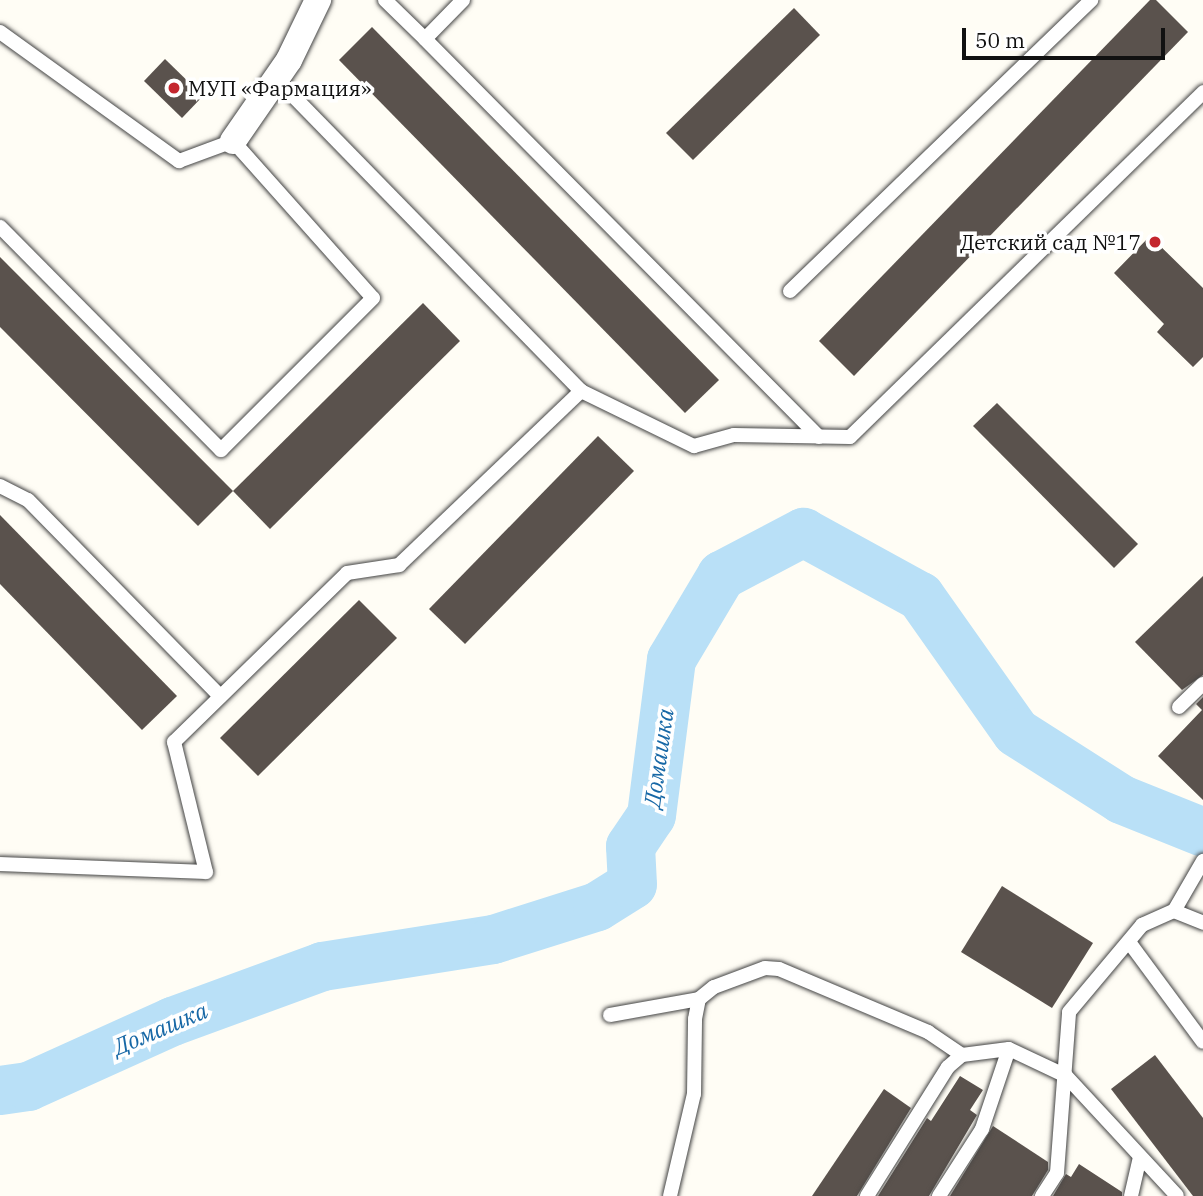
<!DOCTYPE html>
<html>
<head>
<meta charset="utf-8">
<style>
	body { margin:0 }
	#map { position:relative; width:1203px; height:1196px; overflow:hidden; background:#fffdf5; font-family:"IBM Plex Serif",serif }
	div>[style] { position:absolute }
	.river>* { height:49px; margin:-24.5px; padding:0 24.5px; transform-origin:24.5px; border-radius:24.5px; background:#b9e0f7 }
	.building>* { inset:0; background:#5a524d }
	.roads { filter:drop-shadow(0 0 2px #444) drop-shadow(0 0 2px #444) }
	.lane>* { height:14px; margin:-7px; padding:0 7px; transform-origin:7px; border-radius:7px; background:#fff }
	.street>* { height:26px; margin:-13px; padding:0 13px; transform-origin:13px; border-radius:13px; background:#fff }
	.dots>* { width:19px; height:19px; translate:-50% -50%; box-sizing:border-box; border:4px solid #fff; border-radius:50% }
	span { translate:-50% -50%; white-space:nowrap; text-align:center; line-height:1.15; -webkit-text-stroke:7px #fff; paint-order:stroke }
	.poi-label { font-size:21px; color:#111 }
	.left { translate:0 -50%; text-align:left }
	.right { translate:-100% -50%; text-align:right }
	.water-label { font-size:23px; color:#1768a6; font-style:italic }
	.scale { position:absolute; left:962px; top:28px; width:203px; height:32px; box-sizing:border-box; border:4px solid #111; border-top:0; padding-left:9px; font-size:21px; line-height:24px; white-space:nowrap; color:#111; -webkit-text-stroke:5px #fff; paint-order:stroke }
</style>
</head>
<body>
<div id="map">
	<div class="river">
		<i style="left:0;top:1090px;width:28px;rotate:-8deg"></i>
		<i style="left:28px;top:1086px;width:158px;rotate:-24.3deg"></i>
		<i style="left:172px;top:1021px;width:160px;rotate:-20.1deg"></i>
		<i style="left:322px;top:966px;width:173px;rotate:-9deg"></i>
		<i style="left:493px;top:939px;width:109px;rotate:-17.6deg"></i>
		<i style="left:597px;top:906px;width:41px;rotate:-32.2deg"></i>
		<i style="left:632px;top:884px;width:38px;rotate:-93deg"></i>
		<i style="left:630px;top:846px;width:37px;rotate:-56deg"></i>
		<i style="left:651px;top:815px;width:157px;rotate:-82.7deg"></i>
		<i style="left:671px;top:659px;width:98px;rotate:-59.2deg"></i>
		<i style="left:721px;top:575px;width:93px;rotate:-27.7deg"></i>
		<i style="left:803px;top:532px;width:133px;rotate:28.7deg"></i>
		<i style="left:920px;top:596px;width:166px;rotate:54.8deg"></i>
		<i style="left:1016px;top:732px;width:125px;rotate:32.5deg"></i>
		<i style="left:1121px;top:799px;width:88px;rotate:21.9deg"></i>
	</div>
	<div class="building">
		<i style="clip-path:polygon(1150px 0,1156px 0,1188px 32px,854px 376px,819px 341px)"></i>
		<i style="clip-path:polygon(794px 8px,820px 35px,693px 160px,666px 133px)"></i>
		<i style="clip-path:polygon(372px 27px,719px 380px,685px 413px,339px 60px)"></i>
		<i style="clip-path:polygon(165px 59px,203px 96px,182px 118px,144px 81px)"></i>
		<i style="clip-path:polygon(1150px 236px,1203px 288px,1203px 357px,1193px 367px,1157px 332px,1164px 324px,1114px 273px)"></i>
		<i style="clip-path:polygon(0 257px,233px 491px,198px 526px,0 327px)"></i>
		<i style="clip-path:polygon(423px 303px,460px 341px,270px 529px,233px 491px)"></i>
		<i style="clip-path:polygon(997px 403px,1138px 544px,1114px 568px,973px 426px)"></i>
		<i style="clip-path:polygon(598px 436px,634px 471px,465px 644px,429px 609px)"></i>
		<i style="clip-path:polygon(0 515px,177px 696px,142px 730px,0 584px)"></i>
		<i style="clip-path:polygon(1203px 576px,1203px 675px,1182px 690px,1135px 642px)"></i>
		<i style="clip-path:polygon(359px 600px,397px 638px,258px 776px,220px 738px)"></i>
		<i style="clip-path:polygon(1203px 697px,1203px 800px,1158px 756px,1202px 710px,1196px 704px)"></i>
		<i style="clip-path:polygon(1002px 886px,1093px 943px,1052px 1008px,961px 952px)"></i>
		<i style="clip-path:polygon(1155px 1055px,1203px 1118px,1203px 1196px,1193px 1196px,1111px 1089px)"></i>
		<i style="clip-path:polygon(960px 1076px,983px 1090px,970px 1110px,977px 1115px,929px 1196px,878px 1196px,927px 1118px,931px 1121px)"></i>
		<i style="clip-path:polygon(884px 1089px,911px 1108px,857px 1196px,812px 1196px)"></i>
		<i style="clip-path:polygon(993px 1126px,1048px 1162px,1048px 1170px,1032px 1196px,950px 1196px)"></i>
		<i style="clip-path:polygon(1079px 1164px,1122px 1192px,1122px 1196px,1053px 1196px,1066px 1174px,1071px 1177px)"></i>
	</div>
	<div class="roads">
		<div class="lane">
			<i style="left:385px;top:0;width:56px;rotate:44.3deg"></i>
			<i style="left:463px;top:0;width:54px;rotate:134.3deg"></i>
			<i style="left:425px;top:39px;width:560px;rotate:45.29deg"></i>
			<i style="left:0;top:32px;width:221px;rotate:35.8deg"></i>
			<i style="left:179px;top:161px;width:58px;rotate:-20.3deg"></i>
			<i style="left:233px;top:141px;width:210px;rotate:48.3deg"></i>
			<i style="left:373px;top:298px;width:215px;rotate:135deg"></i>
			<i style="left:221px;top:450px;width:314px;rotate:-134.7deg"></i>
			<i style="left:790px;top:291px;width:419px;rotate:-44deg"></i>
			<i style="left:581px;top:391px;width:126px;rotate:26deg"></i>
			<i style="left:694px;top:446px;width:41px;rotate:-15.4deg"></i>
			<i style="left:734px;top:435px;width:116px;rotate:1deg"></i>
			<i style="left:850px;top:437px;width:494px;rotate:-44.3deg"></i>
			<i style="left:0;top:486px;width:31px;rotate:27deg"></i>
			<i style="left:28px;top:500px;width:274px;rotate:45.6deg"></i>
			<i style="left:1179px;top:707px;width:33px;rotate:-44deg"></i>
			<i style="left:0;top:864px;width:206px;rotate:2.2deg"></i>
			<i style="left:206px;top:872px;width:134px;rotate:-103.8deg"></i>
			<i style="left:174px;top:742px;width:242px;rotate:-44.3deg"></i>
			<i style="left:347px;top:573px;width:53px;rotate:-8.7deg"></i>
			<i style="left:399px;top:565px;width:252px;rotate:-43.7deg"></i>
			<i style="left:581px;top:391px;width:436px;rotate:-134.3deg"></i>
			<i style="left:1174px;top:911px;width:31px;rotate:22deg"></i>
			<i style="left:1129px;top:942px;width:124px;rotate:53.5deg"></i>
			<i style="left:610px;top:1015px;width:90px;rotate:-10.2deg"></i>
			<i style="left:670px;top:1196px;width:105px;rotate:-76.8deg"></i>
			<i style="left:694px;top:1094px;width:75px;rotate:-89.2deg"></i>
			<i style="left:695px;top:1019px;width:20px;rotate:-79deg"></i>
			<i style="left:699px;top:999px;width:19px;rotate:-39deg"></i>
			<i style="left:714px;top:987px;width:54px;rotate:-20.4deg"></i>
			<i style="left:765px;top:968px;width:14px;rotate:4deg"></i>
			<i style="left:779px;top:969px;width:162px;rotate:22.9deg"></i>
			<i style="left:928px;top:1032px;width:41px;rotate:34.1deg"></i>
			<i style="left:867px;top:1196px;width:152px;rotate:-57.9deg"></i>
			<i style="left:948px;top:1067px;width:18px;rotate:-41deg"></i>
			<i style="left:962px;top:1055px;width:47px;rotate:-7.3deg"></i>
			<i style="left:1009px;top:1049px;width:63px;rotate:25.3deg"></i>
			<i style="left:1066px;top:1076px;width:163px;rotate:47.2deg"></i>
			<i style="left:939px;top:1196px;width:80px;rotate:-57.3deg"></i>
			<i style="left:982px;top:1129px;width:84px;rotate:-71.4deg"></i>
			<i style="left:1042px;top:1196px;width:27px;rotate:-57deg"></i>
			<i style="left:1057px;top:1173px;width:161px;rotate:-85.7deg"></i>
			<i style="left:1069px;top:1012px;width:114px;rotate:-50deg"></i>
			<i style="left:1142px;top:925px;width:35px;rotate:-24deg"></i>
			<i style="left:1174px;top:911px;width:58px;rotate:-59.9deg"></i>
			<i style="left:1131px;top:1196px;width:40px;rotate:-77deg"></i>
		</div>
		<div class="street">
			<i style="left:233px;top:141px;width:98px;rotate:-55.3deg"></i>
			<i style="left:289px;top:60px;width:67px;rotate:-64.2deg"></i>
		</div>
	</div>
	<div class="dots">
		<i style="left:174px;top:88px;background:#c4262e"></i>
		<i style="left:1155px;top:242px;background:#c4262e"></i>
	</div>
	<div class="poi-label">
		<span class="left" style="left:188px;top:88px">МУП «Фармация»</span>
		<span class="right" style="left:1141px;top:242px">Детский сад №17</span>
	</div>
	<div class="water-label">
		<span style="left:658px;top:758px;rotate:-82deg">Домашка</span>
		<span style="left:160px;top:1028px;rotate:-23deg">Домашка</span>
	</div>
	<div class="scale">50 m</div>
</div>
</body>
</html>
